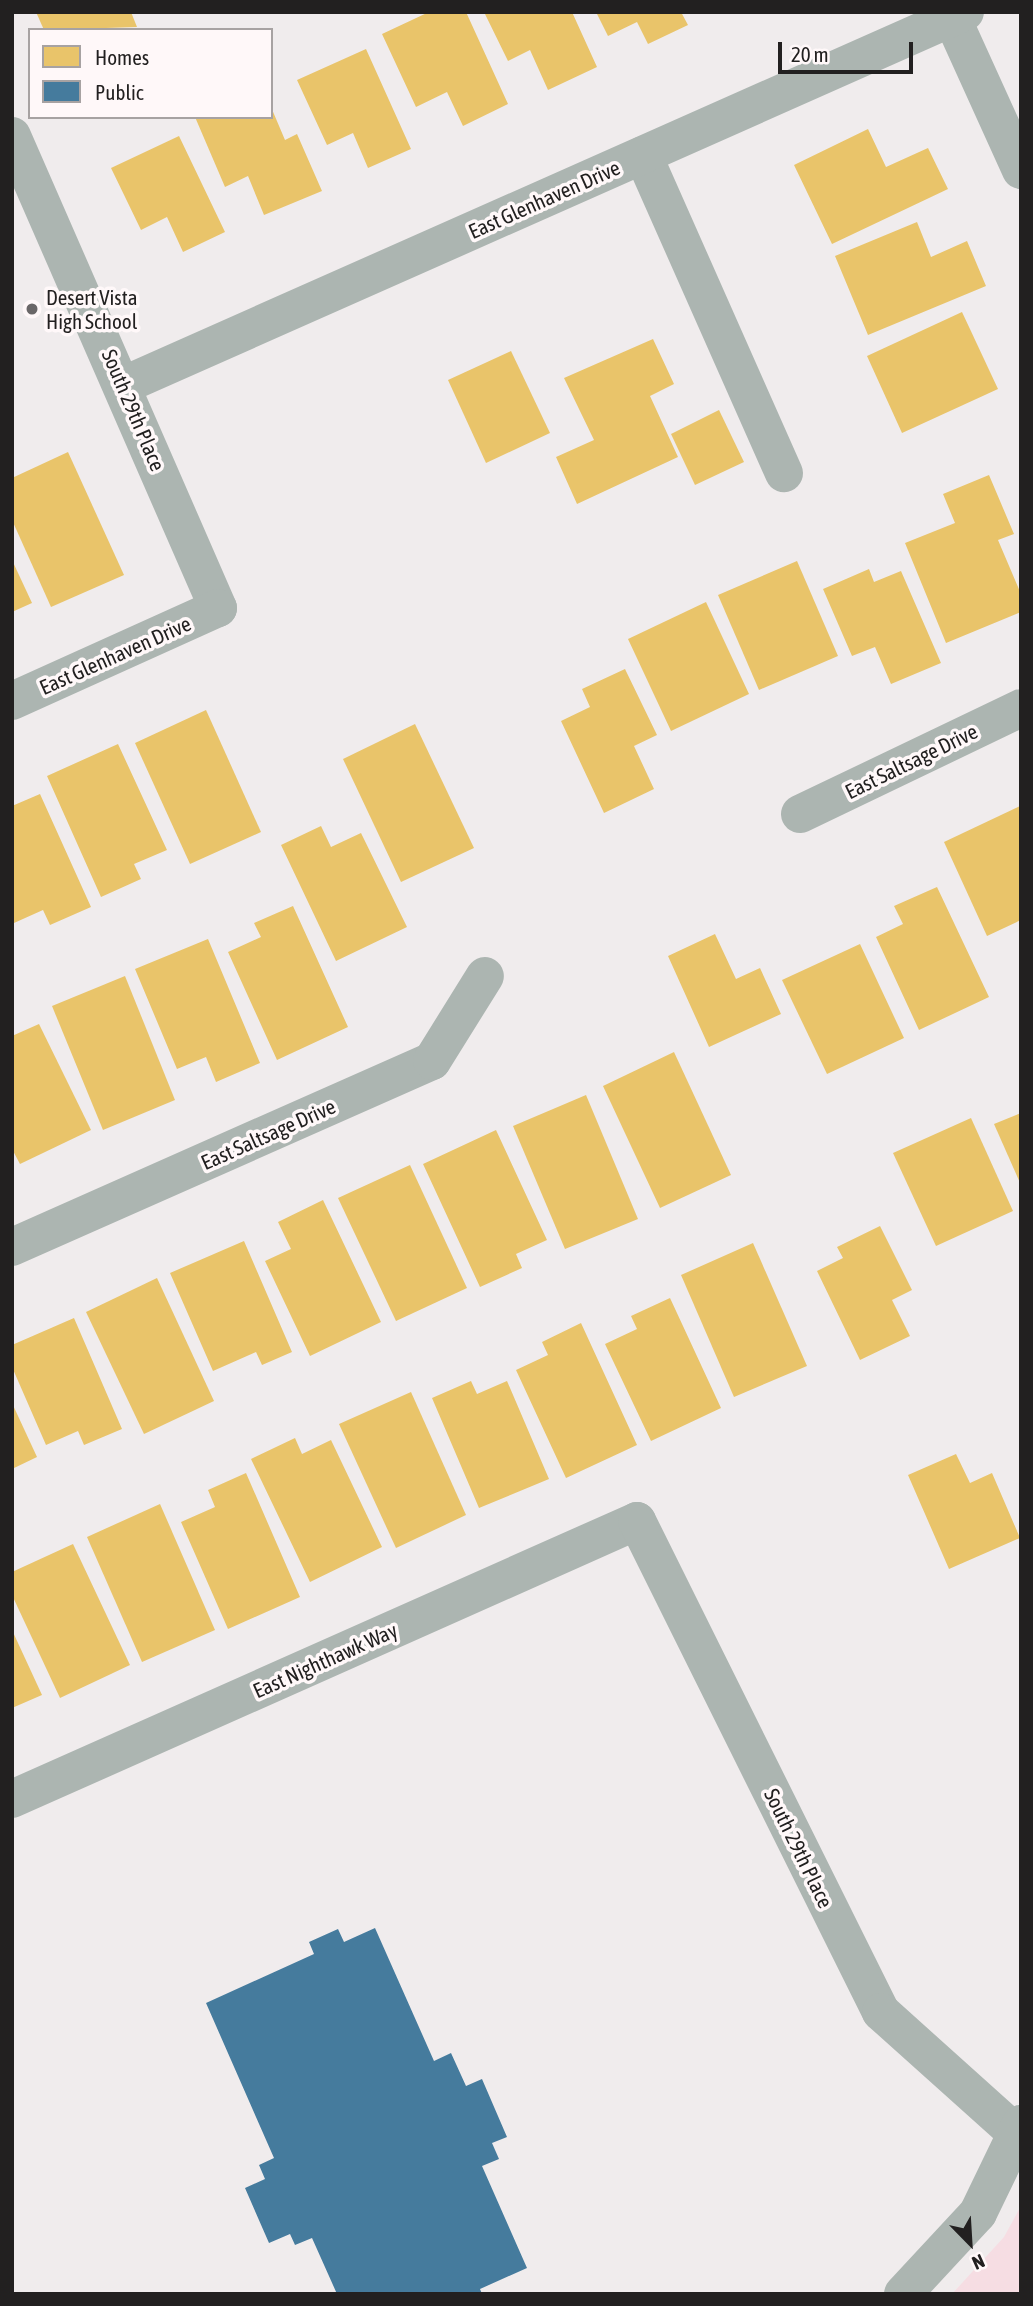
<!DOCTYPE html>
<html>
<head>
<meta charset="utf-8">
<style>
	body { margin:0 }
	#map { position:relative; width:1033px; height:2306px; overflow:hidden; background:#f0eced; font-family:"Asap Condensed",sans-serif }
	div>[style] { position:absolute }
	.green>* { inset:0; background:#f6dde3 }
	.homes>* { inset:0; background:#e9c46a }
	.public>* { inset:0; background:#457b9d }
	.minor>* { height:38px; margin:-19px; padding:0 19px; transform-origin:19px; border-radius:19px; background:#acb5b1 }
	.dots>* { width:19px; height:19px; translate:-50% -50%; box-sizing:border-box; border:4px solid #fff8f9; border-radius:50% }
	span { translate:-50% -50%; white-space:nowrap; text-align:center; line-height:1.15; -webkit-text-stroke:7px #fff8f9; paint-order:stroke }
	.street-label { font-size:21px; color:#222020 }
	.poi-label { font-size:21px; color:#222020 }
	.left { translate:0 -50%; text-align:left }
	.frame { position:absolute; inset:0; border:14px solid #222020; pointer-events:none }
	.legend { position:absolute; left:28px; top:28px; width:245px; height:91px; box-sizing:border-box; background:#fff8f9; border:2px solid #a7a2a2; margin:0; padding:9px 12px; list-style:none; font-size:21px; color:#222020 }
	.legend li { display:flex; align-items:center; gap:14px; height:35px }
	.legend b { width:35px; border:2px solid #a7a2a2 }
	.north { position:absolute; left:935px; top:2208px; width:70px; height:70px; -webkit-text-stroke:5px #fff8f9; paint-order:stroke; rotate:156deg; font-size:19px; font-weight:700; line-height:28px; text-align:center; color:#222020 }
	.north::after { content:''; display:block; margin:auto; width:24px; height:32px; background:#222020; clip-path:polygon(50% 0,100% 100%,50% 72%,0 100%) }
	.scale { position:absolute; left:778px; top:42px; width:135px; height:32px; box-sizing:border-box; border:4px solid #222020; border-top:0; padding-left:9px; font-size:21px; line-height:24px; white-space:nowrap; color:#222020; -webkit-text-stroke:5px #fff8f9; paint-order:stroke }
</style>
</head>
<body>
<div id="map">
	<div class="green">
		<i style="clip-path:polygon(1021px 2206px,1021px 2294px,952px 2294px,1004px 2237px)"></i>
	</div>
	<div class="homes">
		<i style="clip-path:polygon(36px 12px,131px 12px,137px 27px,44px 30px)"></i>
		<i style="clip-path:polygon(429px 12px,466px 12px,508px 104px,463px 126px,447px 92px,416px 107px,382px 34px)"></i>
		<i style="clip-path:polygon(484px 12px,572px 12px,597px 67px,548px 90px,530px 50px,508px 61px)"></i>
		<i style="clip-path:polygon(596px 12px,681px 12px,688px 25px,648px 44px,637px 22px,608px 36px)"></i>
		<i style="clip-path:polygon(366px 49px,411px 149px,368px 168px,353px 133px,327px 145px,297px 80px)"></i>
		<i style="clip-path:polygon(271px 107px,285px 140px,297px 134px,322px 191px,264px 215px,248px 176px,225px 187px,195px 117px,271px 117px)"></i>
		<i style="clip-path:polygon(868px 129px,886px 167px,928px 148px,948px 189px,832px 244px,794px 165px)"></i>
		<i style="clip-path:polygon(179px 136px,225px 232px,183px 252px,167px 217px,141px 230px,111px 168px)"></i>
		<i style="clip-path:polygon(917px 222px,931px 257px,967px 241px,986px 286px,868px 335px,835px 256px)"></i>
		<i style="clip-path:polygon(962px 312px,998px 389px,902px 433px,867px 356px)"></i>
		<i style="clip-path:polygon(653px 339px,674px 384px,650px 396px,678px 457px,577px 504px,556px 457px,594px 440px,564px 378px)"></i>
		<i style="clip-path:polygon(511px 351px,550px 433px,486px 463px,448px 380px)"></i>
		<i style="clip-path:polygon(719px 410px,744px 462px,695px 485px,671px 434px)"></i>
		<i style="clip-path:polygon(68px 452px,124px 575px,51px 607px,12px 520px,12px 478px)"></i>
		<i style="clip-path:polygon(989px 475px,1014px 534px,998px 540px,1021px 594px,1021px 612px,946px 643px,905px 543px,955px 523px,943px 494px)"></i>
		<i style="clip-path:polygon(12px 560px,32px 603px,12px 612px)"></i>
		<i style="clip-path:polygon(797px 561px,838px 656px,759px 690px,718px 595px)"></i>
		<i style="clip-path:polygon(869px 569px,874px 582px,901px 571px,941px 663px,891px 684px,875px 647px,852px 656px,823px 589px)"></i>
		<i style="clip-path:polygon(706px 602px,749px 694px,671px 731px,628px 639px)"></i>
		<i style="clip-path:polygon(625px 669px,657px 735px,634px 746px,654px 789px,604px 813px,561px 721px,590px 707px,582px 689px)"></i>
		<i style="clip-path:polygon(206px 710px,261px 832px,190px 864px,135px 743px)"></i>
		<i style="clip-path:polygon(415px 724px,474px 848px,401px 882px,343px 759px)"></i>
		<i style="clip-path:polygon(118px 744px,167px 850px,134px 864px,141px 879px,101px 897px,47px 776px)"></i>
		<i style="clip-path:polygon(40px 794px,91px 907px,50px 925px,43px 910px,14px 923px,12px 806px)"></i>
		<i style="clip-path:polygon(1020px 806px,1021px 920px,987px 936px,944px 842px)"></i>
		<i style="clip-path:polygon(321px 826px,331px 847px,361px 833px,407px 927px,336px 961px,281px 845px)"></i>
		<i style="clip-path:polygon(937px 887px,989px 997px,919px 1030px,876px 937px,903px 924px,894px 906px)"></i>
		<i style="clip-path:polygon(293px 906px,348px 1027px,277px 1060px,228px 952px,261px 937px,254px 923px)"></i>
		<i style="clip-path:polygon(715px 934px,736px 979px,760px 968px,781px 1014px,709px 1047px,668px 956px)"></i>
		<i style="clip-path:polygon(208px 939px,260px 1063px,216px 1082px,206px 1057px,177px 1069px,135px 969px)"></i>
		<i style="clip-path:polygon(860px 944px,904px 1038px,827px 1074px,782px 980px)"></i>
		<i style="clip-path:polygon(125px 976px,175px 1100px,103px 1130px,52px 1006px)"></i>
		<i style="clip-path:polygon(39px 1024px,91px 1130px,20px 1164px,12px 1149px,12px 1036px)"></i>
		<i style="clip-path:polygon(674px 1052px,731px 1175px,660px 1208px,603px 1086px)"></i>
		<i style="clip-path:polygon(586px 1095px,638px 1219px,565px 1249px,513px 1126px)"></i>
		<i style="clip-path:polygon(1021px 1113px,1021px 1185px,994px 1124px)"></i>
		<i style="clip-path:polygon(971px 1118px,1013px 1211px,936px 1246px,893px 1153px)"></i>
		<i style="clip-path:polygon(496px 1130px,547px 1240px,516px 1254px,522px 1268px,480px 1287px,423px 1164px)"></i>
		<i style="clip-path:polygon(410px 1165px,467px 1288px,396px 1321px,338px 1198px)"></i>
		<i style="clip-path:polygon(323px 1200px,381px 1322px,310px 1356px,265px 1261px,291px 1249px,278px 1222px)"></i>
		<i style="clip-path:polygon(880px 1226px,912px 1290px,892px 1300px,910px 1336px,860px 1360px,817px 1271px,843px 1258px,837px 1247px)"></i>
		<i style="clip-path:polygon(244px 1241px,292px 1352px,262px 1365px,256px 1352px,213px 1371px,170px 1273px)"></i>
		<i style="clip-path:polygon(753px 1243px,807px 1366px,734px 1397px,681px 1275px)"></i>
		<i style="clip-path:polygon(157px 1278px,214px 1401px,144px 1434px,86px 1312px)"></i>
		<i style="clip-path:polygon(670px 1298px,721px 1408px,651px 1441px,605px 1344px,637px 1329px,631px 1316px)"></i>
		<i style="clip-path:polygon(74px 1318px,122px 1429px,84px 1445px,78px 1431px,46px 1445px,12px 1367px,12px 1345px)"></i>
		<i style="clip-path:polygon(581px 1323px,637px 1445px,566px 1478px,516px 1370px,548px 1355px,542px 1342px)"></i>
		<i style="clip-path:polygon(471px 1381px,477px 1394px,507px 1381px,549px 1479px,479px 1508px,432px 1398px)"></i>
		<i style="clip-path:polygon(411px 1392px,466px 1515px,396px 1548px,339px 1424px)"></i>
		<i style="clip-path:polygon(12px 1403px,37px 1457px,12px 1469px)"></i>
		<i style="clip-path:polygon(295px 1438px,302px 1454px,331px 1440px,382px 1547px,310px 1582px,251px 1459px)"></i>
		<i style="clip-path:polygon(956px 1454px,970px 1483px,992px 1473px,1020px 1538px,949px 1569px,908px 1475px)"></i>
		<i style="clip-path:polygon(246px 1473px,300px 1597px,228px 1629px,181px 1522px,215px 1507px,208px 1490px)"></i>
		<i style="clip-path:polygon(160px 1504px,215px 1630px,142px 1662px,87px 1537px)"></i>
		<i style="clip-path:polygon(73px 1544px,130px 1665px,60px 1698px,12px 1595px,12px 1572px)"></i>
		<i style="clip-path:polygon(12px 1630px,42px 1695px,12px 1708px)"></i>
	</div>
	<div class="public">
		<i style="clip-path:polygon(375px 1928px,434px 2061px,451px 2053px,466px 2086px,482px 2079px,507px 2137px,492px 2143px,499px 2159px,482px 2166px,527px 2268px,480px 2289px,482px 2294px,337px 2294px,312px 2238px,295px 2245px,290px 2234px,269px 2243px,245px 2188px,265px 2179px,259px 2165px,274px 2158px,206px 2003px,314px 1954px,309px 1942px,338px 1929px,344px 1942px)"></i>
	</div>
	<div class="minor">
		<i style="left:952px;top:18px;width:167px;rotate:65.6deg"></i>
		<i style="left:12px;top:136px;width:515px;rotate:66.42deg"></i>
		<i style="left:218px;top:608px;width:226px;rotate:155.7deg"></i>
		<i style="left:643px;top:155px;width:348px;rotate:66.1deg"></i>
		<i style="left:124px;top:385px;width:920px;rotate:-23.92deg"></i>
		<i style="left:800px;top:814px;width:245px;rotate:-25.6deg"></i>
		<i style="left:12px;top:1247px;width:459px;rotate:-23.9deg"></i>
		<i style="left:432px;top:1061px;width:100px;rotate:-58.1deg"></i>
		<i style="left:12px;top:1799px;width:684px;rotate:-23.98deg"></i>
		<i style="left:637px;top:1521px;width:548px;rotate:63.58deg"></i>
		<i style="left:881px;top:2012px;width:181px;rotate:41.9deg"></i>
		<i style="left:903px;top:2294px;width:110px;rotate:-47.2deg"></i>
		<i style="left:978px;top:2213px;width:99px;rotate:-64.2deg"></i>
	</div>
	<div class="dots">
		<i style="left:32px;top:309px;background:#6a6768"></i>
	</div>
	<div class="street-label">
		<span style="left:544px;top:199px;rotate:-24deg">East Glenhaven Drive</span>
		<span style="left:134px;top:410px;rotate:67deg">South 29th Place</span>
		<span style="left:115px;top:655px;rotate:-24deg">East Glenhaven Drive</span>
		<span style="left:911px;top:761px;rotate:-26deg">East Saltsage Drive</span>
		<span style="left:268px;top:1134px;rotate:-24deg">East Saltsage Drive</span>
		<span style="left:325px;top:1660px;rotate:-24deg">East Nighthawk Way</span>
		<span style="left:799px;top:1848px;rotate:64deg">South 29th Place</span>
	</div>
	<div class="poi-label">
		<span class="left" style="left:46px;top:309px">Desert Vista<br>High School</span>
	</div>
	<div class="frame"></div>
	<ul class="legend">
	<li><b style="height:19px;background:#e9c46a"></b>Homes</li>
	<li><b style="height:19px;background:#457b9d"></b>Public</li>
	</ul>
	<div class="north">N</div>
	<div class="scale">20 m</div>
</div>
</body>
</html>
